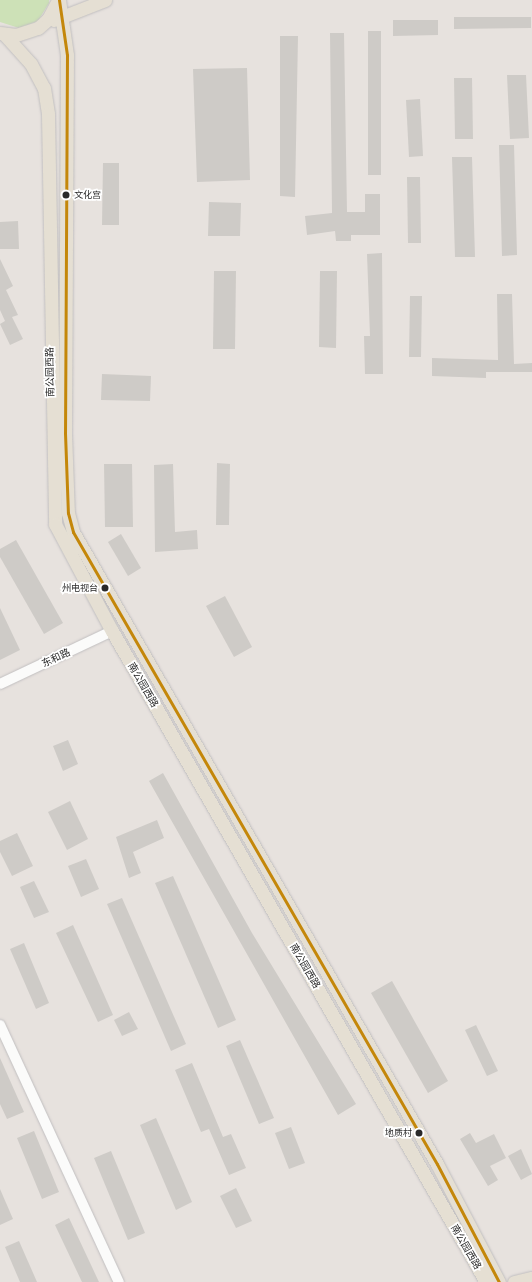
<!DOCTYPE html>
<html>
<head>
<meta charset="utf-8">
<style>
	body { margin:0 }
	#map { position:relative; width:532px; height:1282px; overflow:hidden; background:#e7e2de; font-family:Mulish,"Noto Sans SC",sans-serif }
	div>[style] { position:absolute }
	.green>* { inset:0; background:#cde1b7 }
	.building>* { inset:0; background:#cecbc7 }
	.roads { filter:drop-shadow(0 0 1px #c1bfc0) drop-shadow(0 0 1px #c1bfc0) }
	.minor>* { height:10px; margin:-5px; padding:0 5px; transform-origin:5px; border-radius:5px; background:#fbfbfa }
	.major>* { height:13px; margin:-6.5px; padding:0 6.5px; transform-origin:6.5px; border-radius:6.5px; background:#e5dfd3 }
	.bus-1>* { height:3px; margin:-1.5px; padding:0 1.5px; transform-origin:1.5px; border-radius:1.5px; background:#c4870a }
	.dots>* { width:11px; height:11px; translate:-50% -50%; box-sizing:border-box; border:2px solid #fff; border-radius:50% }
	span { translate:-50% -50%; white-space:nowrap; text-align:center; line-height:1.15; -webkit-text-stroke:3.5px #fff; paint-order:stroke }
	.bus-label { font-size:9px; color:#292929 }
	.left { translate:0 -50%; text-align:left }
	.right { translate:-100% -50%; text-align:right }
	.street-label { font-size:10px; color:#292929 }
</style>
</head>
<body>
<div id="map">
	<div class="green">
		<i style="clip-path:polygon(0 0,49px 0,49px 3px,38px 21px,19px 28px,0 22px)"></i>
	</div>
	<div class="building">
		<i style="clip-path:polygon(454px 17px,531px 17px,531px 28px,454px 29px)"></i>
		<i style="clip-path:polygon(393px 20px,438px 20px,438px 35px,393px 36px)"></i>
		<i style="clip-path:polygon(368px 31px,381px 31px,381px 175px,368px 175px)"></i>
		<i style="clip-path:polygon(330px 33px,344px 33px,347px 212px,365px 212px,365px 194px,380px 194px,380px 235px,351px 235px,351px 241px,336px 241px,335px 231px,307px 235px,305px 216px,332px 213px)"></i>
		<i style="clip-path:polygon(280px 36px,298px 36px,295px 197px,280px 196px)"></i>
		<i style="clip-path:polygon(247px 68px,250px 180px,197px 182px,193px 69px)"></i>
		<i style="clip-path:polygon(507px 75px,526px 75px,529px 138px,510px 139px)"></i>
		<i style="clip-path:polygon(454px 78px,472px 78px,473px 139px,455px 139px)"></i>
		<i style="clip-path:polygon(420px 99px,423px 156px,409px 157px,406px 100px)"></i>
		<i style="clip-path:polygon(499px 145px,514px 145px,517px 255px,502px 256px)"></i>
		<i style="clip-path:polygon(452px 157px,472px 157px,475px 257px,455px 257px)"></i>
		<i style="clip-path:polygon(103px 163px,119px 163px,119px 225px,102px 225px)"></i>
		<i style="clip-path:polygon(407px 177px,420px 177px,421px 243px,408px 243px)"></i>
		<i style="clip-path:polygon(209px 202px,241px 203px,240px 236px,208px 236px)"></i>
		<i style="clip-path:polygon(18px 221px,19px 249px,0 249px,0 222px)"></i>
		<i style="clip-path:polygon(382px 253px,383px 374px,365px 374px,364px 336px,370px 336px,367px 254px)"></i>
		<i style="clip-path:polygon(0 259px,13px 286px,6px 290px,18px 315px,12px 317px,23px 339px,10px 345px,0 324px,5px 321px,0 310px)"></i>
		<i style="clip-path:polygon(214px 271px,236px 271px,235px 349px,213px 349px)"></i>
		<i style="clip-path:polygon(320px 271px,337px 271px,336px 348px,319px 347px)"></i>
		<i style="clip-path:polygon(497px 294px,512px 294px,514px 364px,532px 363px,532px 372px,486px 372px,486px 378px,432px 376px,432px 358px,498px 360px)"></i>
		<i style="clip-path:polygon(410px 296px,422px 296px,421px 357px,409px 357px)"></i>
		<i style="clip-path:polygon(102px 374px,151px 376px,150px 401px,101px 400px)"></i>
		<i style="clip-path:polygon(217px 463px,230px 464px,229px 525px,216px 525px)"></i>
		<i style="clip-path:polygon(104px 464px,132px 464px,133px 527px,105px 527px)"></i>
		<i style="clip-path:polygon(173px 464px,175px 532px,197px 530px,198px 549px,155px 552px,154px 465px)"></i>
		<i style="clip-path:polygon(121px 534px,141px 568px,128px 576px,108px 542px)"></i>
		<i style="clip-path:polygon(16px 540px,63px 623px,44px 634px,0 557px,0 549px)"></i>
		<i style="clip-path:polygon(225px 596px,252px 647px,234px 657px,206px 606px)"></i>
		<i style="clip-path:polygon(0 608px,20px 650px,0 660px)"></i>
		<i style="clip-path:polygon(68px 740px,78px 764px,63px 771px,53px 746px)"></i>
		<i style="clip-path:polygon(163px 773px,252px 933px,356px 1104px,338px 1115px,149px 781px)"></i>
		<i style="clip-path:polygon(70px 801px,88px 839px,67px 850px,48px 812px)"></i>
		<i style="clip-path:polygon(157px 820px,164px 838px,133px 852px,141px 873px,129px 878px,116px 837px)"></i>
		<i style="clip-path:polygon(17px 833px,33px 866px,12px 876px,0 852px,0 841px)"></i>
		<i style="clip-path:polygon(86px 859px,99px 889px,81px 897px,68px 866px)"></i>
		<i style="clip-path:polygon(173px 876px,236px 1020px,218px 1028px,155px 883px)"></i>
		<i style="clip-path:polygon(34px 881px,49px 912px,34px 918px,20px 887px)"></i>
		<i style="clip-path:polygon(122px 898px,186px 1044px,171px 1051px,107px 904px)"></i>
		<i style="clip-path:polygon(73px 925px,113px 1015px,98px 1022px,56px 933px)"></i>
		<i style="clip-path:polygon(24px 943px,49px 1003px,36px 1009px,10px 949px)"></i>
		<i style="clip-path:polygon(392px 981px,448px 1081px,428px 1093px,371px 993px)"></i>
		<i style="clip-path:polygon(129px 1012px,138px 1029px,122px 1036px,114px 1020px)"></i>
		<i style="clip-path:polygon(476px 1025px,498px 1071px,487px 1076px,465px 1030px)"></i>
		<i style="clip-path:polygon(240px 1040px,274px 1118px,259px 1124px,226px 1046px)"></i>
		<i style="clip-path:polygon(0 1058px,24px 1112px,7px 1119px,0 1104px)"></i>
		<i style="clip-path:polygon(192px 1063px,223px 1137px,231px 1134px,246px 1168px,229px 1175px,209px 1129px,201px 1132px,175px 1070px)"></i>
		<i style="clip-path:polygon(156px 1118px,192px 1202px,176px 1210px,140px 1125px)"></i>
		<i style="clip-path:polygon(291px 1127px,305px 1163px,289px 1169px,275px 1133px)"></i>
		<i style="clip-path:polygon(34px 1131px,59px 1192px,42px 1199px,17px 1138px)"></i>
		<i style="clip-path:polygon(470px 1133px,476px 1143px,494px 1134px,506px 1158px,490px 1166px,498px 1180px,488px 1186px,460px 1139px)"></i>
		<i style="clip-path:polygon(521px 1149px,532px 1174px,521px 1180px,508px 1156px)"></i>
		<i style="clip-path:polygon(111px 1151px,145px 1233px,128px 1240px,94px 1158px)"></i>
		<i style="clip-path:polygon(236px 1188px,252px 1221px,236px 1228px,220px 1196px)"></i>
		<i style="clip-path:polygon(0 1189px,13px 1219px,0 1225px)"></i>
		<i style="clip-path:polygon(69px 1218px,99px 1282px,82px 1282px,55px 1225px)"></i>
		<i style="clip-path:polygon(19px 1241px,37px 1282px,20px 1282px,5px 1247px)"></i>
	</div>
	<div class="roads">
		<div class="minor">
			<i style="left:0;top:684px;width:124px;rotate:-25.3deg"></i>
			<i style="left:0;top:1025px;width:283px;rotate:65.2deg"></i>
		</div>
		<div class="major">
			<i style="left:59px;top:0;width:56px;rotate:81.7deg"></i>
			<i style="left:67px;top:55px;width:378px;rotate:90.3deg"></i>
			<i style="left:65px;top:433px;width:80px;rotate:87.9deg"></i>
			<i style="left:68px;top:513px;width:20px;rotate:75deg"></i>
			<i style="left:73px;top:532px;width:729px;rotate:60.06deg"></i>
			<i style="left:437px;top:1164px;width:133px;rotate:62.3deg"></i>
			<i style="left:54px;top:20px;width:55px;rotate:-21.4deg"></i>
			<i style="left:0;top:33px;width:16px;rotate:7deg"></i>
			<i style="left:16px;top:35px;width:23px;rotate:-18deg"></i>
			<i style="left:38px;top:28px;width:13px;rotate:-42deg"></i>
			<i style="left:48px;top:19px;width:21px;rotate:-62deg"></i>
			<i style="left:4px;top:34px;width:40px;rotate:48deg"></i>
			<i style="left:31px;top:64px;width:27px;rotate:62deg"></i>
			<i style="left:44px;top:88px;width:26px;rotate:81deg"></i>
			<i style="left:48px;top:114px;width:410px;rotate:89deg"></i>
			<i style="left:55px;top:524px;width:121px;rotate:62deg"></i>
			<i style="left:112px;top:631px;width:751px;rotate:60.12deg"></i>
			<i style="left:514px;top:1282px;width:18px;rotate:-13deg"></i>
		</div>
	</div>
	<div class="bus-1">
		<i style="left:59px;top:0;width:56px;rotate:81.7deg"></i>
		<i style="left:67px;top:55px;width:378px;rotate:90.3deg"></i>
		<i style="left:65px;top:433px;width:80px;rotate:87.9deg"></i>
		<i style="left:68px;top:513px;width:20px;rotate:75deg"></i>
		<i style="left:73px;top:532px;width:729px;rotate:60.06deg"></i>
		<i style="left:437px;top:1164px;width:133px;rotate:62.3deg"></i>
	</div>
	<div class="dots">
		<i style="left:66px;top:195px;background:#292929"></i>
		<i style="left:105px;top:588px;background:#292929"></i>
		<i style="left:419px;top:1133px;background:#292929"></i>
	</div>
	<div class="bus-label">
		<span class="left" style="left:74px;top:195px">文化宫</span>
		<span class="right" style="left:98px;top:588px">州电视台</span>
		<span class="right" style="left:412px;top:1133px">地质村</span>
	</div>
	<div class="street-label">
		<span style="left:50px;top:372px;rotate:-91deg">南公园西路</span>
		<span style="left:56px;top:658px;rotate:-25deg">东和路</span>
		<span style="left:143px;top:685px;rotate:60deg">南公园西路</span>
		<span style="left:305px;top:966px;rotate:60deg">南公园西路</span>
		<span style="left:466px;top:1247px;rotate:60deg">南公园西路</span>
	</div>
</div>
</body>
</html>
